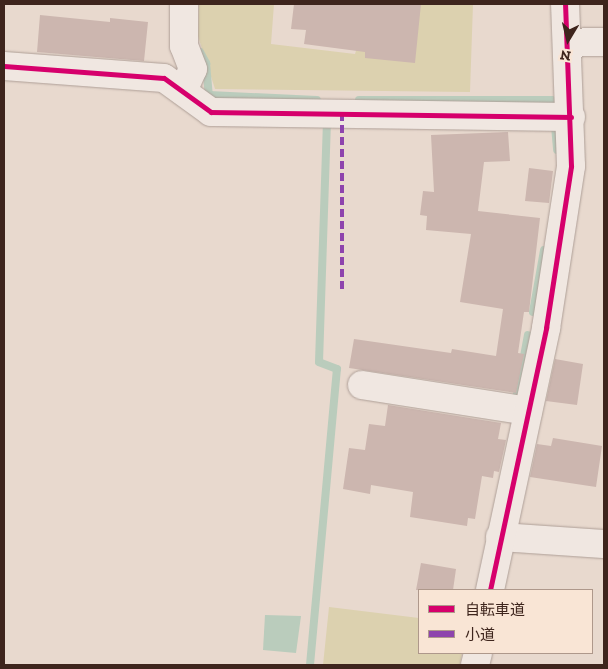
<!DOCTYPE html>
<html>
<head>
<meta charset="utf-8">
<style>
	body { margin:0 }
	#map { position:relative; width:608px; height:669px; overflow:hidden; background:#e8d9ce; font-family:"Zilla Slab","Noto Sans JP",serif }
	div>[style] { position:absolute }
	.green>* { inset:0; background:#dcd1af }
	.water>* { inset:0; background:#baccbc }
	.stream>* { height:8px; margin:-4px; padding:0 4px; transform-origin:4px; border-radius:4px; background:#baccbc }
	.building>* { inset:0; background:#ccb6af }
	.roads { filter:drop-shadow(0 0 1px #ae9f97) drop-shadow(0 0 1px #ae9f97) }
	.street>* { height:28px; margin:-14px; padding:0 14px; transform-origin:14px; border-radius:14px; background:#f0e7e1 }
	.quiet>* { height:4px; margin-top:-2px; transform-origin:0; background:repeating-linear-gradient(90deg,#8e44ad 0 8px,transparent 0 12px) }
	.cycleway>* { height:5px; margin:-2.5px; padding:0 2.5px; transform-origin:2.5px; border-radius:2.5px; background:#d6006c }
	span { translate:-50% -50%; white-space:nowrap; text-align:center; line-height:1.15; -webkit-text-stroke:5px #f9e5d5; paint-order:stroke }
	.frame { position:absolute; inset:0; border:5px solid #3e251d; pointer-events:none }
	.legend { position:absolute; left:418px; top:589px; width:175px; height:65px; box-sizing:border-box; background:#f9e5d5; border:1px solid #ae988b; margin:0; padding:6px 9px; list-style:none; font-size:15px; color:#3e251d }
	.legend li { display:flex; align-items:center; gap:10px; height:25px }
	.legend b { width:25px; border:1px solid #ae988b }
	.north { position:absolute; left:543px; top:15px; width:50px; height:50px; -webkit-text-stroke:4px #f9e5d5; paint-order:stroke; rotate:189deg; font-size:14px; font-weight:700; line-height:20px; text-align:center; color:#3e251d }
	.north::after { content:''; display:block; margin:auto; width:18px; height:22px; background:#3e251d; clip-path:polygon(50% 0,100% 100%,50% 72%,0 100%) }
</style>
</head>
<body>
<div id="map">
	<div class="green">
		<i style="clip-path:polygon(199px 4px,274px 4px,271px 44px,355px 54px,370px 4px,473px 4px,470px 92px,215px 89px,198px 36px)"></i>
		<i style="clip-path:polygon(329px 607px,419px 618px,419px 653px,462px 653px,460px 665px,323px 665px)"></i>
	</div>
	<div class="water">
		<i style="clip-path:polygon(265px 615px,301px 616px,296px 653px,263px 650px)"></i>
	</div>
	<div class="stream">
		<i style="left:200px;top:52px;width:13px;rotate:61deg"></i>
		<i style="left:206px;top:63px;width:32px;rotate:85deg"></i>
		<i style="left:209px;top:95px;width:108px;rotate:2.7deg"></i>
		<i style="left:359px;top:100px;width:193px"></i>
		<i style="left:555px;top:126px;width:24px;rotate:85deg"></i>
		<i style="left:533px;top:312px;width:63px;rotate:-79.9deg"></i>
		<i style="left:516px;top:399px;width:65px;rotate:-79.4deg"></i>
		<i style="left:310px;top:665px;width:297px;rotate:-84.8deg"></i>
		<i style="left:337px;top:369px;width:19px;rotate:-159deg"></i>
		<i style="left:319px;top:362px;width:236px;rotate:-88.1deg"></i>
	</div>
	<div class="building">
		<i style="clip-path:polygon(294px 4px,421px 4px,415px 63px,365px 58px,365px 52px,304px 44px,306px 30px,291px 29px)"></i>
		<i style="clip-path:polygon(40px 15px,110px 22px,110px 18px,148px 22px,144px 61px,37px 52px)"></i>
		<i style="clip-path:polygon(508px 132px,510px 161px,484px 162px,478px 211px,540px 218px,529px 312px,524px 312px,518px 353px,524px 354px,516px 393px,349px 368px,354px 339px,451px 353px,452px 349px,496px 356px,503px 309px,460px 302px,471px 234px,426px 230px,427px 216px,420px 215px,423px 191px,434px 192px,431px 135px)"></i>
		<i style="clip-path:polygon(529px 168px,553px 171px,549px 203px,525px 201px)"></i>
		<i style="clip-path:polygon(555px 359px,583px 364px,577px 405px,546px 401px)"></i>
		<i style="clip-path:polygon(388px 405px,501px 423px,498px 439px,506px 440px,499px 472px,494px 471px,493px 478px,482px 476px,475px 519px,468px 518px,467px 526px,410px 517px,413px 492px,371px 485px,370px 494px,343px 489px,349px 448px,365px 450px,369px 424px,385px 426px)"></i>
		<i style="clip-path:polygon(553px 438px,602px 446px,596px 487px,530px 477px,537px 444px,551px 446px)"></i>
		<i style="clip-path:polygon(421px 563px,456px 569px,453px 590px,416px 590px)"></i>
	</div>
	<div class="roads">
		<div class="street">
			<i style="left:568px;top:43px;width:36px;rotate:-2deg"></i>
			<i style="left:4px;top:66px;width:160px;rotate:4.3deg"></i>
			<i style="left:164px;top:78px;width:58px;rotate:35.9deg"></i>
			<i style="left:211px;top:112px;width:360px;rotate:0.8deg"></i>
			<i style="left:183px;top:91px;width:24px;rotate:-66deg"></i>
			<i style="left:193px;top:69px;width:25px;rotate:-111deg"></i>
			<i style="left:184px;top:46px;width:42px;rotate:-90deg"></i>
			<i style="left:362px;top:385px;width:168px;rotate:8.9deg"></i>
			<i style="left:500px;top:537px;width:104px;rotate:3.9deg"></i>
			<i style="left:490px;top:590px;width:268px;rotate:-77.9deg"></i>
			<i style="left:546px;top:328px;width:164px;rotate:-81.2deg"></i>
			<i style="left:571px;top:166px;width:162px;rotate:-92.1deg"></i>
			<i style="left:475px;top:665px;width:12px;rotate:-76deg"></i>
		</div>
	</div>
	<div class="quiet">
		<i style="left:342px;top:113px;width:177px;rotate:90deg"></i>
	</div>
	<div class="cycleway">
		<i style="left:4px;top:66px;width:160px;rotate:4.3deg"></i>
		<i style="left:164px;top:78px;width:58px;rotate:35.9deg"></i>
		<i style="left:211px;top:112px;width:360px;rotate:0.8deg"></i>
		<i style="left:490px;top:590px;width:268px;rotate:-77.9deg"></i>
		<i style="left:546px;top:328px;width:164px;rotate:-81.2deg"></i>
		<i style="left:571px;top:166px;width:162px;rotate:-92.1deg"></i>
	</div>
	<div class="frame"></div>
	<ul class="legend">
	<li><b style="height:6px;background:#d6006c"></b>自転車道</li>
	<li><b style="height:6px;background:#8e44ad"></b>小道</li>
	</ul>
	<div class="north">N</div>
</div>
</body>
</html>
